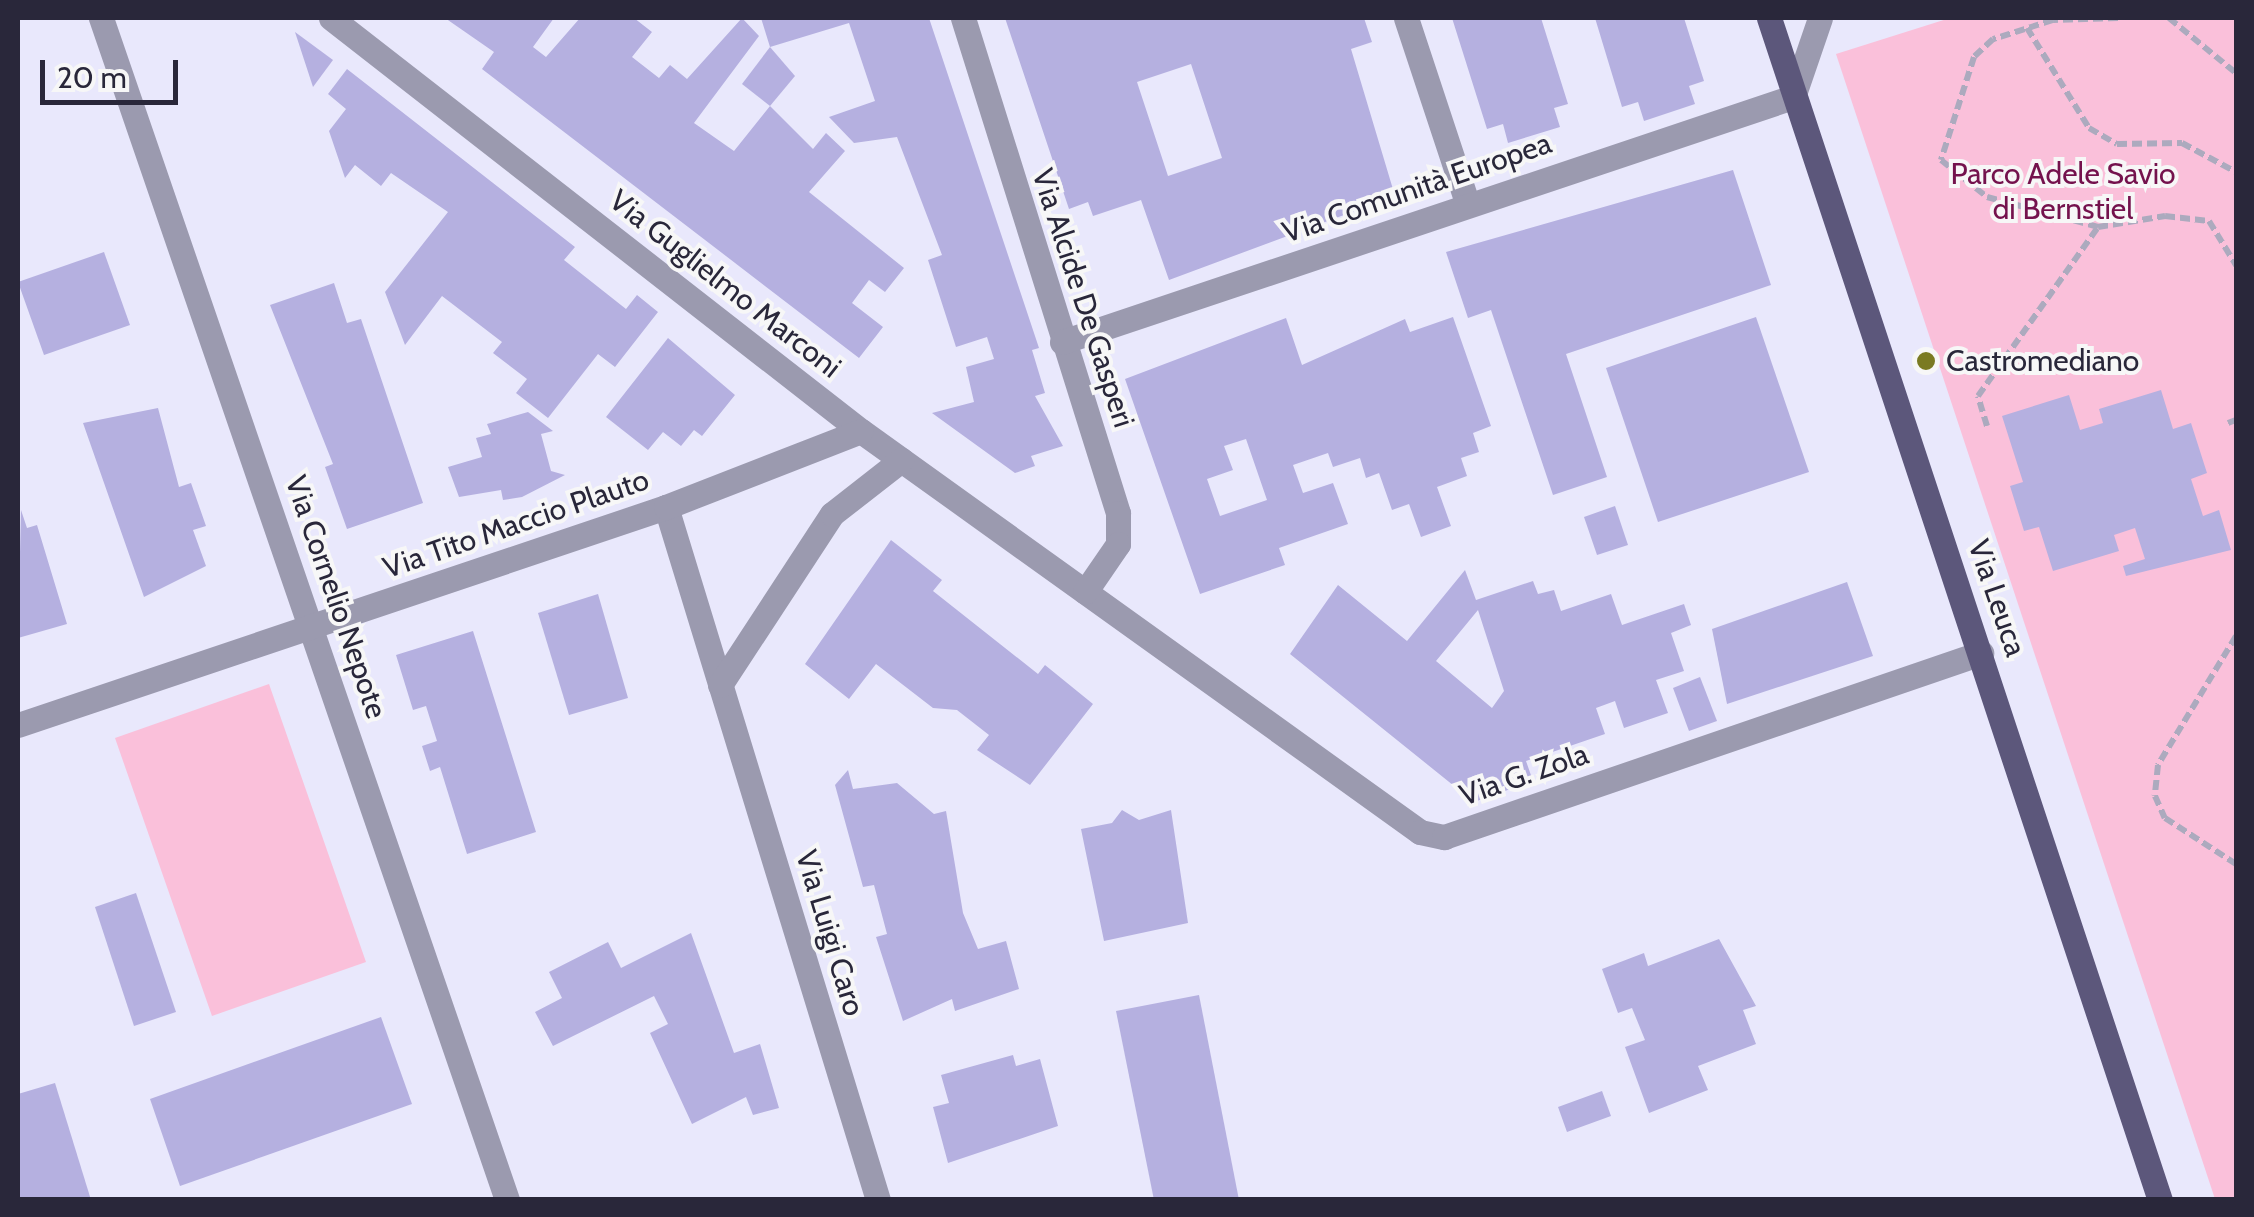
<!DOCTYPE html>
<html>
<head>
<meta charset="utf-8">
<style>
	body { margin:0 }
	#map { position:relative; width:2254px; height:1217px; overflow:hidden; background:#e9e8fc; font-family:Cabin,sans-serif }
	div>[style] { position:absolute }
	.green>* { inset:0; background:#fac0da }
	.building>* { inset:0; background:#b5b0e0 }
	.path>* { height:6px; margin-top:-3px; transform-origin:0; background:repeating-linear-gradient(90deg,#acaabe 0 10px,transparent 0 15px) }
	.minor>* { height:25px; margin:-12.5px; padding:0 12.5px; transform-origin:12.5px; border-radius:12.5px; background:#9b9aaf }
	.major>* { height:25px; margin:-12.5px; padding:0 12.5px; transform-origin:12.5px; border-radius:12.5px; background:#5c577b }
	.dots>* { width:28px; height:28px; translate:-50% -50%; box-sizing:border-box; border:5px solid #f7f7f7; border-radius:50% }
	span { translate:-50% -50%; white-space:nowrap; text-align:center; line-height:1.15; -webkit-text-stroke:8px #f7f7f7; paint-order:stroke }
	.park-label { font-size:30px; color:#74124d }
	.street-label { font-size:30px; color:#29273a }
	.poi-label { font-size:30px; color:#29273a }
	.left { translate:0 -50%; text-align:left }
	.frame { position:absolute; inset:0; border:20px solid #29273a; pointer-events:none }
	.scale { position:absolute; left:40px; top:60px; width:138px; height:45px; box-sizing:border-box; border:5px solid #29273a; border-top:0; padding-left:12px; font-size:30px; line-height:35px; white-space:nowrap; color:#29273a; -webkit-text-stroke:8px #f7f7f7; paint-order:stroke }
</style>
</head>
<body>
<div id="map">
	<div class="green">
		<i style="clip-path:polygon(1950px 18px,2236px 18px,2236px 1199px,2215px 1199px,1836px 54px)"></i>
		<i style="clip-path:polygon(269px 684px,366px 962px,212px 1016px,115px 738px)"></i>
	</div>
	<div class="building">
		<i style="clip-path:polygon(445px 18px,554px 18px,533px 47px,546px 57px,580px 18px,634px 18px,652px 32px,632px 57px,659px 78px,670px 65px,687px 79px,742px 18px,759px 36px,694px 123px,734px 151px,770px 106px,813px 149px,826px 133px,845px 151px,809px 192px,904px 268px,885px 292px,869px 280px,852px 303px,883px 327px,859px 358px,482px 69px,494px 52px)"></i>
		<i style="clip-path:polygon(761px 18px,929px 18px,1039px 348px,1032px 350px,1045px 393px,1035px 396px,1063px 446px,1031px 456px,1035px 466px,1015px 473px,932px 413px,974px 402px,966px 367px,994px 359px,987px 337px,956px 347px,928px 260px,942px 255px,897px 137px,854px 143px,829px 117px,875px 101px,849px 23px,770px 47px)"></i>
		<i style="clip-path:polygon(evenodd,1005px 18px,1364px 18px,1372px 42px,1351px 49px,1395px 196px,1169px 280px,1141px 200px,1093px 216px,1088px 202px,1069px 209px,1005px 18px,1191px 64px,1222px 158px,1168px 176px,1137px 82px,1191px 64px)"></i>
		<i style="clip-path:polygon(1452px 18px,1541px 18px,1568px 104px,1554px 108px,1560px 127px,1508px 143px,1503px 124px,1487px 129px)"></i>
		<i style="clip-path:polygon(1595px 18px,1684px 18px,1704px 81px,1689px 86px,1695px 104px,1644px 121px,1638px 102px,1622px 107px)"></i>
		<i style="clip-path:polygon(295px 32px,333px 60px,313px 87px)"></i>
		<i style="clip-path:polygon(770px 47px,795px 76px,770px 106px,742px 84px)"></i>
		<i style="clip-path:polygon(347px 69px,575px 247px,564px 260px,626px 309px,637px 295px,658px 312px,615px 367px,598px 354px,548px 418px,516px 393px,527px 379px,493px 353px,502px 342px,442px 296px,405px 345px,385px 292px,448px 212px,391px 173px,381px 186px,355px 165px,345px 178px,329px 131px,346px 109px,328px 94px)"></i>
		<i style="clip-path:polygon(1733px 170px,1771px 285px,1566px 354px,1607px 477px,1553px 495px,1491px 310px,1468px 318px,1446px 252px)"></i>
		<i style="clip-path:polygon(104px 252px,130px 325px,44px 355px,18px 282px)"></i>
		<i style="clip-path:polygon(334px 283px,347px 323px,361px 319px,423px 503px,347px 529px,325px 467px,333px 464px,270px 305px)"></i>
		<i style="clip-path:polygon(evenodd,1453px 317px,1491px 426px,1473px 433px,1479px 452px,1461px 458px,1467px 476px,1437px 487px,1451px 526px,1421px 537px,1409px 504px,1392px 510px,1379px 473px,1366px 478px,1360px 458px,1333px 467px,1328px 453px,1293px 465px,1303px 493px,1333px 483px,1348px 524px,1279px 548px,1285px 565px,1200px 594px,1125px 379px,1286px 318px,1302px 365px,1405px 319px,1410px 332px,1453px 317px,1246px 439px,1267px 500px,1220px 516px,1207px 479px,1233px 470px,1224px 446px,1246px 439px)"></i>
		<i style="clip-path:polygon(1756px 317px,1809px 472px,1658px 522px,1606px 368px)"></i>
		<i style="clip-path:polygon(668px 338px,735px 395px,702px 436px,694px 430px,681px 446px,663px 432px,648px 450px,606px 417px)"></i>
		<i style="clip-path:polygon(2161px 390px,2173px 429px,2191px 423px,2207px 473px,2191px 479px,2203px 516px,2219px 510px,2231px 550px,2126px 576px,2123px 566px,2145px 559px,2135px 528px,2114px 535px,2119px 551px,2053px 571px,2039px 527px,2024px 531px,2010px 486px,2023px 482px,2002px 416px,2069px 395px,2080px 430px,2103px 423px,2099px 409px)"></i>
		<i style="clip-path:polygon(158px 408px,179px 487px,191px 483px,206px 526px,193px 530px,206px 566px,144px 597px,83px 423px)"></i>
		<i style="clip-path:polygon(528px 412px,553px 431px,541px 434px,551px 471px,565px 475px,522px 497px,503px 500px,501px 490px,459px 497px,448px 467px,482px 457px,476px 438px,491px 434px,487px 424px)"></i>
		<i style="clip-path:polygon(1615px 506px,1628px 545px,1597px 555px,1584px 517px)"></i>
		<i style="clip-path:polygon(21px 510px,27px 528px,37px 525px,67px 624px,18px 638px)"></i>
		<i style="clip-path:polygon(891px 540px,942px 580px,933px 591px,1038px 674px,1045px 665px,1093px 704px,1030px 785px,977px 750px,989px 735px,957px 710px,933px 708px,876px 664px,849px 699px,805px 664px)"></i>
		<i style="clip-path:polygon(evenodd,1465px 570px,1476px 600px,1533px 581px,1538px 594px,1554px 590px,1561px 611px,1611px 594px,1622px 625px,1684px 604px,1691px 625px,1671px 633px,1684px 671px,1656px 680px,1668px 713px,1624px 728px,1615px 701px,1596px 708px,1605px 734px,1526px 761px,1533px 781px,1474px 802px,1290px 654px,1338px 585px,1407px 641px,1465px 570px,1478px 610px,1504px 691px,1492px 708px,1436px 661px,1478px 610px)"></i>
		<i style="clip-path:polygon(1847px 582px,1873px 656px,1727px 704px,1712px 629px)"></i>
		<i style="clip-path:polygon(598px 594px,628px 698px,569px 715px,538px 613px)"></i>
		<i style="clip-path:polygon(473px 631px,536px 832px,467px 854px,440px 767px,430px 771px,422px 746px,437px 741px,426px 706px,413px 710px,396px 655px)"></i>
		<i style="clip-path:polygon(1700px 677px,1717px 721px,1689px 731px,1673px 688px)"></i>
		<i style="clip-path:polygon(848px 770px,853px 789px,897px 783px,934px 814px,946px 811px,963px 913px,978px 949px,1006px 941px,1019px 989px,955px 1011px,952px 999px,903px 1021px,876px 937px,887px 934px,874px 885px,863px 887px,835px 785px)"></i>
		<i style="clip-path:polygon(1122px 810px,1139px 820px,1171px 810px,1188px 923px,1104px 941px,1081px 829px,1112px 823px)"></i>
		<i style="clip-path:polygon(136px 893px,176px 1012px,134px 1026px,95px 907px)"></i>
		<i style="clip-path:polygon(691px 933px,734px 1053px,760px 1044px,779px 1108px,753px 1115px,746px 1097px,692px 1124px,650px 1033px,668px 1024px,654px 996px,553px 1046px,535px 1012px,562px 998px,549px 972px,608px 942px,621px 968px)"></i>
		<i style="clip-path:polygon(1719px 939px,1756px 1006px,1743px 1010px,1756px 1044px,1698px 1066px,1708px 1090px,1649px 1113px,1625px 1047px,1645px 1040px,1632px 1008px,1618px 1013px,1602px 969px,1644px 953px,1648px 966px)"></i>
		<i style="clip-path:polygon(1199px 995px,1239px 1200px,1154px 1200px,1116px 1011px)"></i>
		<i style="clip-path:polygon(381px 1017px,412px 1104px,180px 1186px,150px 1099px)"></i>
		<i style="clip-path:polygon(1013px 1055px,1016px 1066px,1040px 1059px,1058px 1126px,948px 1163px,933px 1107px,949px 1103px,941px 1075px)"></i>
		<i style="clip-path:polygon(55px 1083px,91px 1200px,18px 1200px,18px 1094px)"></i>
		<i style="clip-path:polygon(1602px 1091px,1611px 1116px,1567px 1132px,1558px 1107px)"></i>
	</div>
	<div class="path">
		<i style="left:2118px;top:18px;width:65px;rotate:178.2deg"></i>
		<i style="left:2053px;top:20px;width:63px;rotate:162.4deg"></i>
		<i style="left:1993px;top:39px;width:26px;rotate:137deg"></i>
		<i style="left:1974px;top:57px;width:108px;rotate:107.8deg"></i>
		<i style="left:1941px;top:160px;width:59px;rotate:38.8deg"></i>
		<i style="left:1987px;top:197px;width:115px;rotate:15.1deg"></i>
		<i style="left:2098px;top:227px;width:68px;rotate:-9.3deg"></i>
		<i style="left:2165px;top:216px;width:44px;rotate:6.5deg"></i>
		<i style="left:2209px;top:221px;width:52px;rotate:58.5deg"></i>
		<i style="left:2169px;top:18px;width:87px;rotate:39.4deg"></i>
		<i style="left:2027px;top:28px;width:118px;rotate:58.2deg"></i>
		<i style="left:2089px;top:128px;width:32px;rotate:30deg"></i>
		<i style="left:2117px;top:144px;width:65px;rotate:-0.9deg"></i>
		<i style="left:2182px;top:143px;width:61px;rotate:28.2deg"></i>
		<i style="left:2228px;top:423px;width:9px;rotate:-21deg"></i>
		<i style="left:1987px;top:426px;width:31px;rotate:-107deg"></i>
		<i style="left:1978px;top:396px;width:207px;rotate:-54.6deg"></i>
		<i style="left:2236px;top:636px;width:151px;rotate:121.2deg"></i>
		<i style="left:2158px;top:765px;width:31px;rotate:96deg"></i>
		<i style="left:2155px;top:796px;width:24px;rotate:66deg"></i>
		<i style="left:2165px;top:818px;width:85px;rotate:32.9deg"></i>
	</div>
	<div class="minor">
		<i style="left:101px;top:18px;width:1250px;rotate:71.04deg"></i>
		<i style="left:331px;top:18px;width:672px;rotate:37.93deg"></i>
		<i style="left:861px;top:431px;width:688px;rotate:35.65deg"></i>
		<i style="left:1420px;top:832px;width:25px;rotate:12deg"></i>
		<i style="left:1444px;top:837px;width:568px;rotate:-18.91deg"></i>
		<i style="left:963px;top:18px;width:519px;rotate:72.61deg"></i>
		<i style="left:1118px;top:513px;width:31px;rotate:90deg"></i>
		<i style="left:1118px;top:544px;width:58px;rotate:124.5deg"></i>
		<i style="left:1406px;top:18px;width:197px;rotate:71.7deg"></i>
		<i style="left:1062px;top:342px;width:771px;rotate:-18.53deg"></i>
		<i style="left:1793px;top:97px;width:83px;rotate:-71.1deg"></i>
		<i style="left:666px;top:507px;width:725px;rotate:72.99deg"></i>
		<i style="left:720px;top:685px;width:204px;rotate:-56.8deg"></i>
		<i style="left:832px;top:514px;width:88px;rotate:-38deg"></i>
		<i style="left:18px;top:725px;width:684px;rotate:-18.59deg"></i>
		<i style="left:666px;top:507px;width:209px;rotate:-21.3deg"></i>
	</div>
	<div class="major">
		<i style="left:1769px;top:18px;width:1245px;rotate:71.7deg"></i>
	</div>
	<div class="dots">
		<i style="left:1926px;top:361px;background:#7a7a22"></i>
	</div>
	<div class="park-label">
		<span style="left:2063px;top:191px">Parco Adele Savio<br>di Bernstiel</span>
	</div>
	<div class="street-label">
		<span style="left:1417px;top:188px;rotate:-19deg">Via Comunità Europea</span>
		<span style="left:725px;top:284px;rotate:38deg">Via Guglielmo Marconi</span>
		<span style="left:1083px;top:298px;rotate:72deg">Via Alcide De Gasperi</span>
		<span style="left:516px;top:524px;rotate:-19deg">Via Tito Maccio Plauto</span>
		<span style="left:336px;top:597px;rotate:71deg">Via Cornelio Nepote</span>
		<span style="left:1997px;top:598px;rotate:71deg">Via Leuca</span>
		<span style="left:1524px;top:775px;rotate:-19deg">Via G. Zola</span>
		<span style="left:830px;top:933px;rotate:73deg">Via Luigi Caro</span>
	</div>
	<div class="poi-label">
		<span class="left" style="left:1946px;top:361px">Castromediano</span>
	</div>
	<div class="frame"></div>
	<div class="scale">20 m</div>
</div>
</body>
</html>
